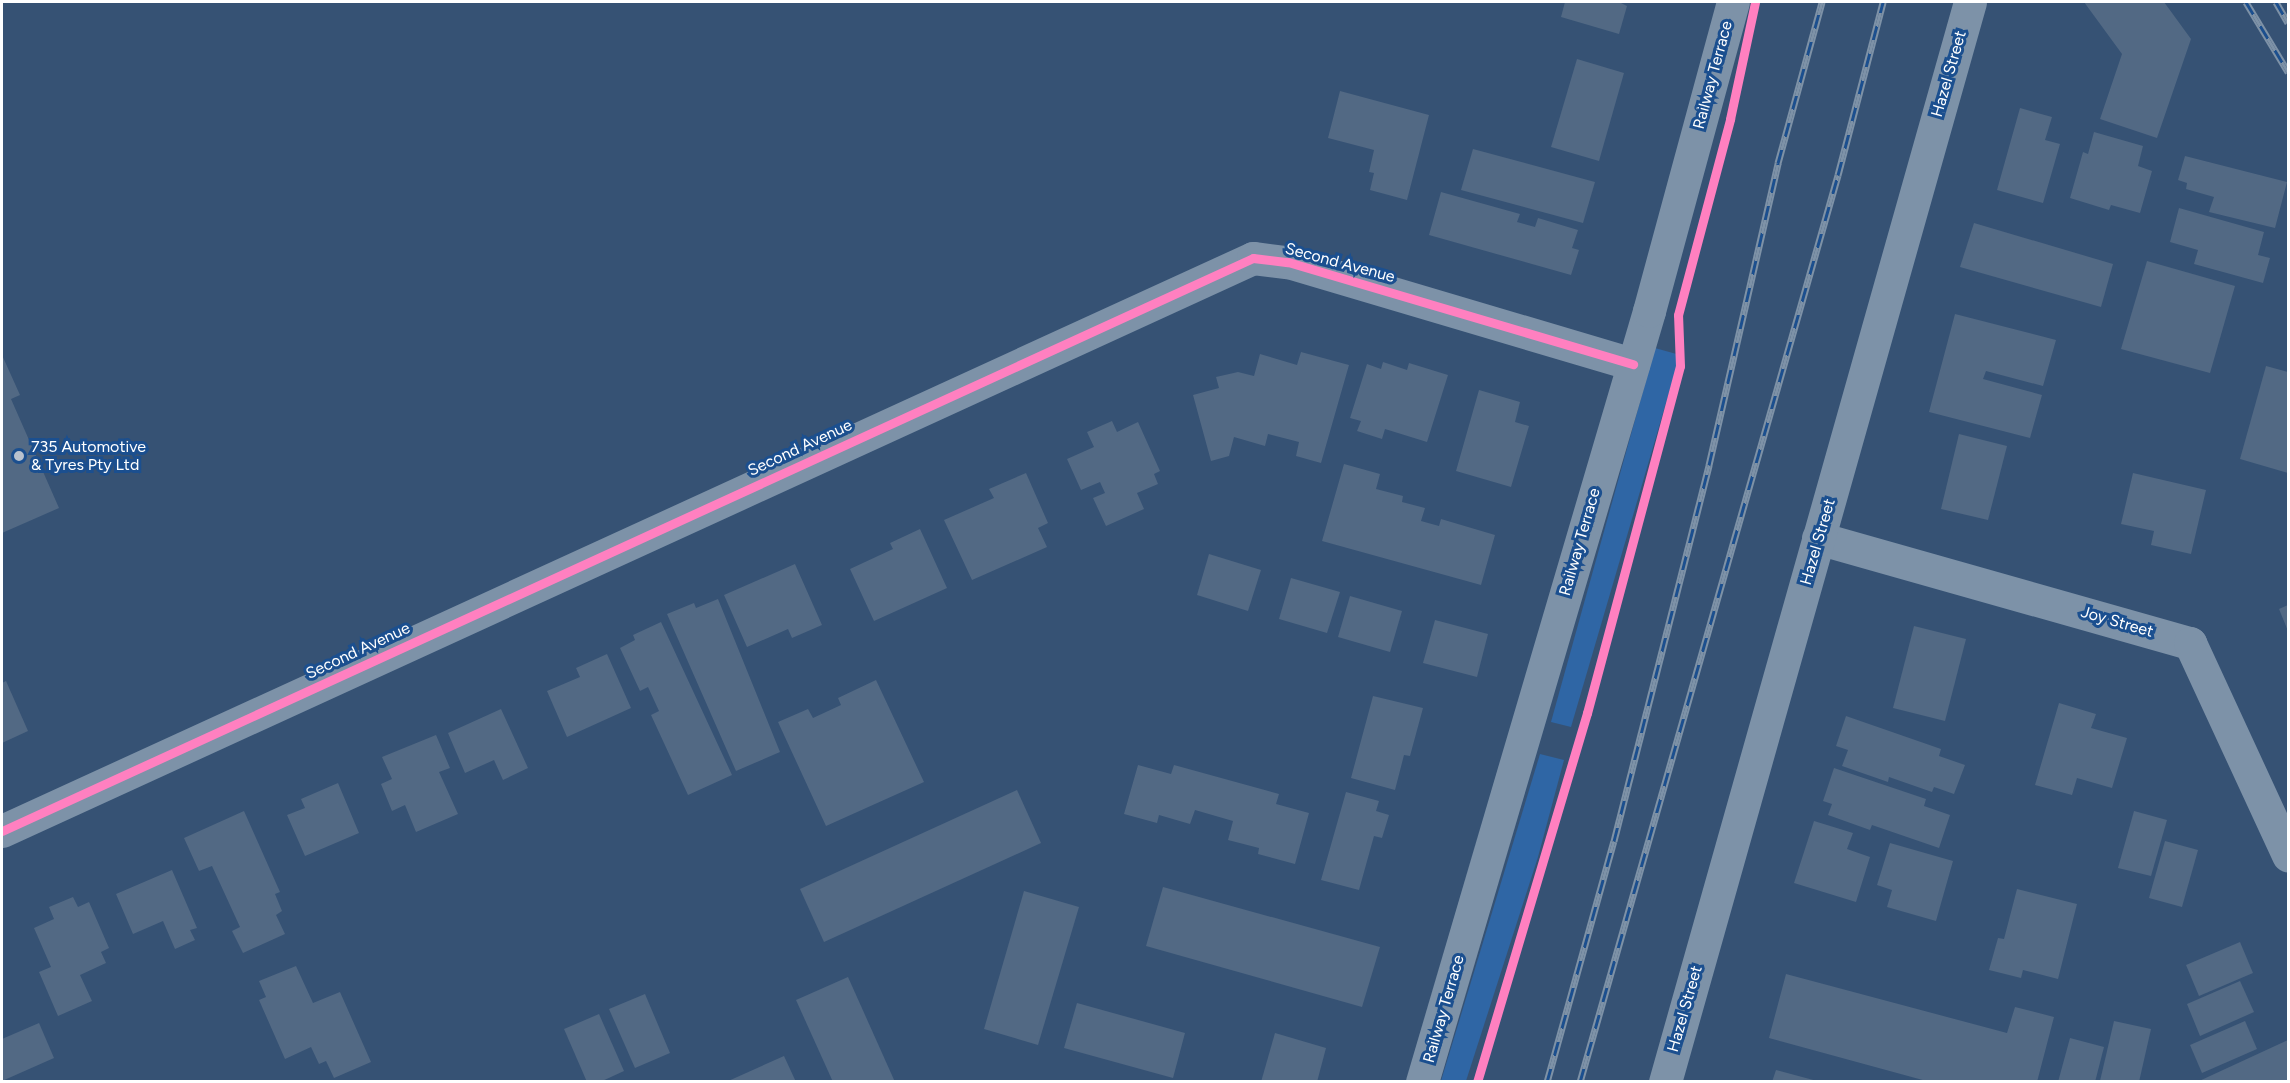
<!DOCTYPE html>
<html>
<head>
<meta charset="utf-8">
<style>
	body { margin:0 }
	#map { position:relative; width:2290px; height:1083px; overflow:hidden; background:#365274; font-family:Figtree,sans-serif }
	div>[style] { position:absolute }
	.green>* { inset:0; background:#2f66a5 }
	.building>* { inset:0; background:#526984 }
	.minor>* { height:33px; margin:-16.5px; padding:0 16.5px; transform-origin:16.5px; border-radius:16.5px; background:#7d92a8 }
	.rail>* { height:7px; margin-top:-3.5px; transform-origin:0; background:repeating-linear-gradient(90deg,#1b4f8f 0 14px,#7e92a7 0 28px); box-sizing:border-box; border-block:2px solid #7e92a7 }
	.cycleway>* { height:9px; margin:-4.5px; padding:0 4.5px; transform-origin:4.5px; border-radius:4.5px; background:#ff80c0 }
	.dots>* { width:16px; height:16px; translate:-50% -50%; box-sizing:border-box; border:3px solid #1b4f8f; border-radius:50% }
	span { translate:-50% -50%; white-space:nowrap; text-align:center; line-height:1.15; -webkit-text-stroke:6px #1b4f8f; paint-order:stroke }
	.street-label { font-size:16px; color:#fff }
	.poi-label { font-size:16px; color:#fff }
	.left { translate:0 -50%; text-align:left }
	.frame { position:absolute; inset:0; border:3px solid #fff; pointer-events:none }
</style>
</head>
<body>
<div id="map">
	<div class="green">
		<i style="clip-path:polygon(1655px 348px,1680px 355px,1571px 727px,1551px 722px)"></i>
		<i style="clip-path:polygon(1540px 754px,1564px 760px,1538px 857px,1466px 1081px,1441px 1081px)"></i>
	</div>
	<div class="building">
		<i style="clip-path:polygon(1565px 2px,1619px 2px,1627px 6px,1619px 34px,1561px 17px)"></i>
		<i style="clip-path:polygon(2084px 2px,2164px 2px,2191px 39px,2157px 138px,2100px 119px,2122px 54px)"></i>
		<i style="clip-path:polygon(1577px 59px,1624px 73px,1599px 161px,1551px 147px)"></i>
		<i style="clip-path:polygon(1340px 91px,1429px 115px,1407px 200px,1370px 190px,1374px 173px,1369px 172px,1374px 150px,1328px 138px)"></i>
		<i style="clip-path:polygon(2020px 108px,2052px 117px,2045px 140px,2060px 144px,2043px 203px,1997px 190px)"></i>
		<i style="clip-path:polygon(2094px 132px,2143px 146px,2138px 166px,2152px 171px,2140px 213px,2111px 205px,2109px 210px,2070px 198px,2083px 152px,2088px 154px)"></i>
		<i style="clip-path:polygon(1473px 149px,1595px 182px,1583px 223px,1461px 190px)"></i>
		<i style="clip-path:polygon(2185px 156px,2287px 182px,2275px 228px,2209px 212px,2214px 197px,2186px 189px,2187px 183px,2178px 180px)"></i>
		<i style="clip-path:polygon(1441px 192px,1520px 214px,1517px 222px,1535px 227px,1538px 218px,1578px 230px,1572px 248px,1579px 250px,1571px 275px,1429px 235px)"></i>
		<i style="clip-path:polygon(2179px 208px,2264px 232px,2258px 255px,2270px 258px,2263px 283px,2194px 264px,2198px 250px,2170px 242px)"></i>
		<i style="clip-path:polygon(1974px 223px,2113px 264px,2101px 307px,1960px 267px)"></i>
		<i style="clip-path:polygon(2147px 261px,2235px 286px,2210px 373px,2121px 349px)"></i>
		<i style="clip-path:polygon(1955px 314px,2056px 340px,2043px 386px,1986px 371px,1983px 379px,2042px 395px,2030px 438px,1929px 412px)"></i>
		<i style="clip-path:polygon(1301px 352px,1349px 365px,1321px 463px,1296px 456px,1299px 442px,1268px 434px,1265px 446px,1234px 437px,1229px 456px,1211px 461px,1193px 395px,1219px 388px,1216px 377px,1238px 372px,1254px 376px,1260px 354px,1297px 365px)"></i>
		<i style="clip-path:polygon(2px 355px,20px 395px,11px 399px,59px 508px,2px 533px)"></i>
		<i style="clip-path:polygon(1383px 362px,1407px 370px,1409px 363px,1448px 375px,1427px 442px,1385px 429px,1382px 439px,1357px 431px,1361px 421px,1350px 418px,1367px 364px,1381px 369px)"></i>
		<i style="clip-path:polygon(2266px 366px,2288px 372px,2288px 473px,2240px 459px)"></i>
		<i style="clip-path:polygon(1479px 390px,1520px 402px,1515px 422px,1529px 426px,1511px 487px,1456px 471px)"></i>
		<i style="clip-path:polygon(1112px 421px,1117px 432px,1138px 422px,1160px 471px,1154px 474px,1158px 484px,1137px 493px,1144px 509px,1106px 526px,1093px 498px,1105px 493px,1100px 482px,1081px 490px,1067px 459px,1094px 447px,1087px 432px)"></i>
		<i style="clip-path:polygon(1959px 434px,2007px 446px,1988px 520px,1941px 509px)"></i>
		<i style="clip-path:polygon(1344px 464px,1380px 474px,1376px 489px,1403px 496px,1402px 502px,1425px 508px,1421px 521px,1439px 526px,1441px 519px,1495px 535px,1481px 585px,1322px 541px)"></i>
		<i style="clip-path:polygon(1026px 473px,1048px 523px,1038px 528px,1047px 547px,972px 580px,944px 520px,994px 498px,989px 489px)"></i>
		<i style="clip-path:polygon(2133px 473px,2206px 490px,2191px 554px,2151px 545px,2154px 531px,2121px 524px)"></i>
		<i style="clip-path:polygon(920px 529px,947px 588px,874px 621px,850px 569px,893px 549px,890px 543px)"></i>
		<i style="clip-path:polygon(1209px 554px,1261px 570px,1248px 611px,1197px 595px)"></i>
		<i style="clip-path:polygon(795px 564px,822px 625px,792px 638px,788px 629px,747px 647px,724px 595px)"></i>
		<i style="clip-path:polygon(1291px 578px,1340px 592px,1327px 633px,1279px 619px)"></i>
		<i style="clip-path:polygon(1350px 596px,1402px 611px,1390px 652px,1338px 637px)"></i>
		<i style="clip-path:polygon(718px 599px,780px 752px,736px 771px,667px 614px,694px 603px,696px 608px)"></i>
		<i style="clip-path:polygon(2288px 605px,2288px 631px,2279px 609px)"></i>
		<i style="clip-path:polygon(1435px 620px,1488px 634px,1477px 677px,1423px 663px)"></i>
		<i style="clip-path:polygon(661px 622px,732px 775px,688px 795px,651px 715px,659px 711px,648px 687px,640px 691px,620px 648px,635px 640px,633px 635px)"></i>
		<i style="clip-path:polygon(1914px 626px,1966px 639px,1945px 721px,1893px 708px)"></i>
		<i style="clip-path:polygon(607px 654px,631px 708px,567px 737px,547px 691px,580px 677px,576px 668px)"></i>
		<i style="clip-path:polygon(876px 680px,924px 782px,826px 826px,778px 722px,808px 709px,813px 718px,841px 705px,838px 698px)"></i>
		<i style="clip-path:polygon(6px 681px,28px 731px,2px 743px,2px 683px)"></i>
		<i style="clip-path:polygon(1373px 696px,1423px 708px,1410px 756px,1404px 755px,1395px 790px,1351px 778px)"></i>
		<i style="clip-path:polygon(2059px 703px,2096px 714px,2091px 728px,2127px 738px,2112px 788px,2077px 778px,2072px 795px,2035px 785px)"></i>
		<i style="clip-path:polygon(501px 709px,528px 768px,503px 780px,494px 760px,465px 773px,448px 733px)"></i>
		<i style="clip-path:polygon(1846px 716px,1941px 749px,1939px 756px,1965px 765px,1954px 794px,1934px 787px,1932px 792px,1889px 777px,1888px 782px,1842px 766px,1848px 750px,1836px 746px)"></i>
		<i style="clip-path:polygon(436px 735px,450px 768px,439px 772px,458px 814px,416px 832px,405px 805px,392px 811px,381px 784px,392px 779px,382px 757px)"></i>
		<i style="clip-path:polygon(1138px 765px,1171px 774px,1174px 765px,1279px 794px,1276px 804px,1309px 813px,1295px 864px,1258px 854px,1259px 848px,1228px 840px,1233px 821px,1195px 810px,1190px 824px,1159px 815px,1157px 823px,1124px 814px)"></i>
		<i style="clip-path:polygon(1834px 768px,1926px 799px,1924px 806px,1950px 815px,1939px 848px,1872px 825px,1870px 830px,1828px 815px,1832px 804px,1823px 801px)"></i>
		<i style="clip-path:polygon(338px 783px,359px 833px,305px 856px,287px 815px,305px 808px,301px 799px)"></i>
		<i style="clip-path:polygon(1017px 790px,1041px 843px,824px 942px,800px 889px)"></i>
		<i style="clip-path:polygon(1346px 792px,1379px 801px,1376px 811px,1389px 815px,1382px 838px,1374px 836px,1359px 890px,1321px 880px)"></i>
		<i style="clip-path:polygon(244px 811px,280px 892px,275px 894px,282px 911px,276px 915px,285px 934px,243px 953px,232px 931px,240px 927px,212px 866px,199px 871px,184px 838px)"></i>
		<i style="clip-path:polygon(2134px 811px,2167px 820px,2151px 876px,2118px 868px)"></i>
		<i style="clip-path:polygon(1814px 821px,1853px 833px,1847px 849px,1870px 857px,1856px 902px,1794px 883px)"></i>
		<i style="clip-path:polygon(2165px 841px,2198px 850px,2182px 907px,2149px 898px)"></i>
		<i style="clip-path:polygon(1890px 843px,1953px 861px,1936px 921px,1887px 907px,1892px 890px,1877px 885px)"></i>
		<i style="clip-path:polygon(172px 870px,197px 928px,190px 930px,195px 940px,175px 949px,163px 921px,133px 934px,116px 894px)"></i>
		<i style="clip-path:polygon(1163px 887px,1380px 947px,1362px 1007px,1146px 946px)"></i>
		<i style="clip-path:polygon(2017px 889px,2077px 904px,2058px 979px,2023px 970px,2021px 978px,1989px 970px,1998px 938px,2004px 939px)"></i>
		<i style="clip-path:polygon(1024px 891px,1079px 907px,1038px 1045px,984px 1029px)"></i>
		<i style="clip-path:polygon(73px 897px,78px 907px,89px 902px,109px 948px,101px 952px,106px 963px,80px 975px,92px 1001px,58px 1016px,39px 972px,51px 967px,34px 928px,54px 919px,49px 907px)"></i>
		<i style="clip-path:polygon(2240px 942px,2253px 973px,2199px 996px,2186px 965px)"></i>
		<i style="clip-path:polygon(296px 966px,313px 1003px,340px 992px,371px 1062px,334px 1078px,326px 1061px,319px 1064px,311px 1047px,285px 1059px,259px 1000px,266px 997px,259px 981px)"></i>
		<i style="clip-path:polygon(1786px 974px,2007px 1033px,2015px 1007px,2054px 1017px,2037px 1082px,1930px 1082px,1769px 1038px)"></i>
		<i style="clip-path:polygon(848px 977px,895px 1082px,833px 1082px,796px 1000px)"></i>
		<i style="clip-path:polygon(2240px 981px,2254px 1012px,2200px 1036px,2187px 1004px)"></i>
		<i style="clip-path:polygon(645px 994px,670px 1053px,635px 1068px,609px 1009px)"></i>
		<i style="clip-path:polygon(1077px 1003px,1185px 1033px,1173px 1078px,1064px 1048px)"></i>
		<i style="clip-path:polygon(599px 1014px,624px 1071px,600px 1082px,587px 1082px,564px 1029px)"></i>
		<i style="clip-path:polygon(2114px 1021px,2151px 1029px,2139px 1082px,2100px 1081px)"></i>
		<i style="clip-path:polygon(2245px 1021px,2257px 1049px,2202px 1073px,2190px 1045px)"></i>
		<i style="clip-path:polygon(39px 1023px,54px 1058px,2px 1081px,2px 1039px)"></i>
		<i style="clip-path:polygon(1275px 1033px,1326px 1048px,1317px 1082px,1261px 1082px)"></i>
		<i style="clip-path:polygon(2070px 1038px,2104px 1047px,2095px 1082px,2058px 1082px)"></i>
		<i style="clip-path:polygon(2288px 1040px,2288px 1082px,2197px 1082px)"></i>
		<i style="clip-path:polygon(784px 1056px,796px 1082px,726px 1082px)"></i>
		<i style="clip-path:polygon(1776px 1070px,1817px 1081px,1817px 1082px,1772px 1082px)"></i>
	</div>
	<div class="minor">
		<i style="left:1818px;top:538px;width:387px;rotate:15.8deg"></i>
		<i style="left:2190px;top:643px;width:234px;rotate:65.2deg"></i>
		<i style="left:2px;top:831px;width:1376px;rotate:-24.61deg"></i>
		<i style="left:1253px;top:258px;width:35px;rotate:7deg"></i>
		<i style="left:1288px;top:262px;width:360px;rotate:16.5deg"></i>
		<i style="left:1422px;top:1082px;width:804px;rotate:-73.59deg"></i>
		<i style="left:1649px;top:311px;width:320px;rotate:-74.8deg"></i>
		<i style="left:1665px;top:1082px;width:1122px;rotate:-74.23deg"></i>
	</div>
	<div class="rail">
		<i style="left:2246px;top:2px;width:82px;rotate:59deg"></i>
		<i style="left:2276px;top:2px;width:24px;rotate:60deg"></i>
		<i style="left:1547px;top:1082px;width:250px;rotate:-74.5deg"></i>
		<i style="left:1614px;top:841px;width:388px;rotate:-75.8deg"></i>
		<i style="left:1709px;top:465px;width:310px;rotate:-77.1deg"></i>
		<i style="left:1778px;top:163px;width:167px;rotate:-74.7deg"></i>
		<i style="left:1580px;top:1082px;width:943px;rotate:-74.12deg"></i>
		<i style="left:1838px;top:175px;width:179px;rotate:-75.4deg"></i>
	</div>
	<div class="cycleway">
		<i style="left:2px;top:831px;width:1376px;rotate:-24.61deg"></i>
		<i style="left:1253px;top:258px;width:35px;rotate:7deg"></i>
		<i style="left:1288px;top:262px;width:360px;rotate:16.5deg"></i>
		<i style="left:1477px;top:1082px;width:385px;rotate:-73.4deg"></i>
		<i style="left:1587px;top:713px;width:359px;rotate:-75deg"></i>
		<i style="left:1680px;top:366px;width:51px;rotate:-92.2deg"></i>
		<i style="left:1678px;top:315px;width:203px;rotate:-75.1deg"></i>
		<i style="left:1730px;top:119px;width:120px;rotate:-77.9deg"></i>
	</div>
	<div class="dots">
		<i style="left:19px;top:456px;background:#b9c2ce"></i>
	</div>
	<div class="street-label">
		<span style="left:1949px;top:74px;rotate:-74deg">Hazel Street</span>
		<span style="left:1713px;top:75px;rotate:-75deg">Railway Terrace</span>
		<span style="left:1340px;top:263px;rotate:15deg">Second Avenue</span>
		<span style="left:800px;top:448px;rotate:-25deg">Second Avenue</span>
		<span style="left:1580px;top:542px;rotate:-74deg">Railway Terrace</span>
		<span style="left:1818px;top:542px;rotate:-74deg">Hazel Street</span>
		<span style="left:2117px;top:622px;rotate:16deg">Joy Street</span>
		<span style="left:358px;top:651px;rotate:-25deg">Second Avenue</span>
		<span style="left:1444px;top:1009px;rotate:-74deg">Railway Terrace</span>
		<span style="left:1685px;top:1009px;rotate:-74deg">Hazel Street</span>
	</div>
	<div class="poi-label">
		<span class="left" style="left:31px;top:456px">735 Automotive<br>&amp; Tyres Pty Ltd</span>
	</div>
	<div class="frame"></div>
</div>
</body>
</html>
